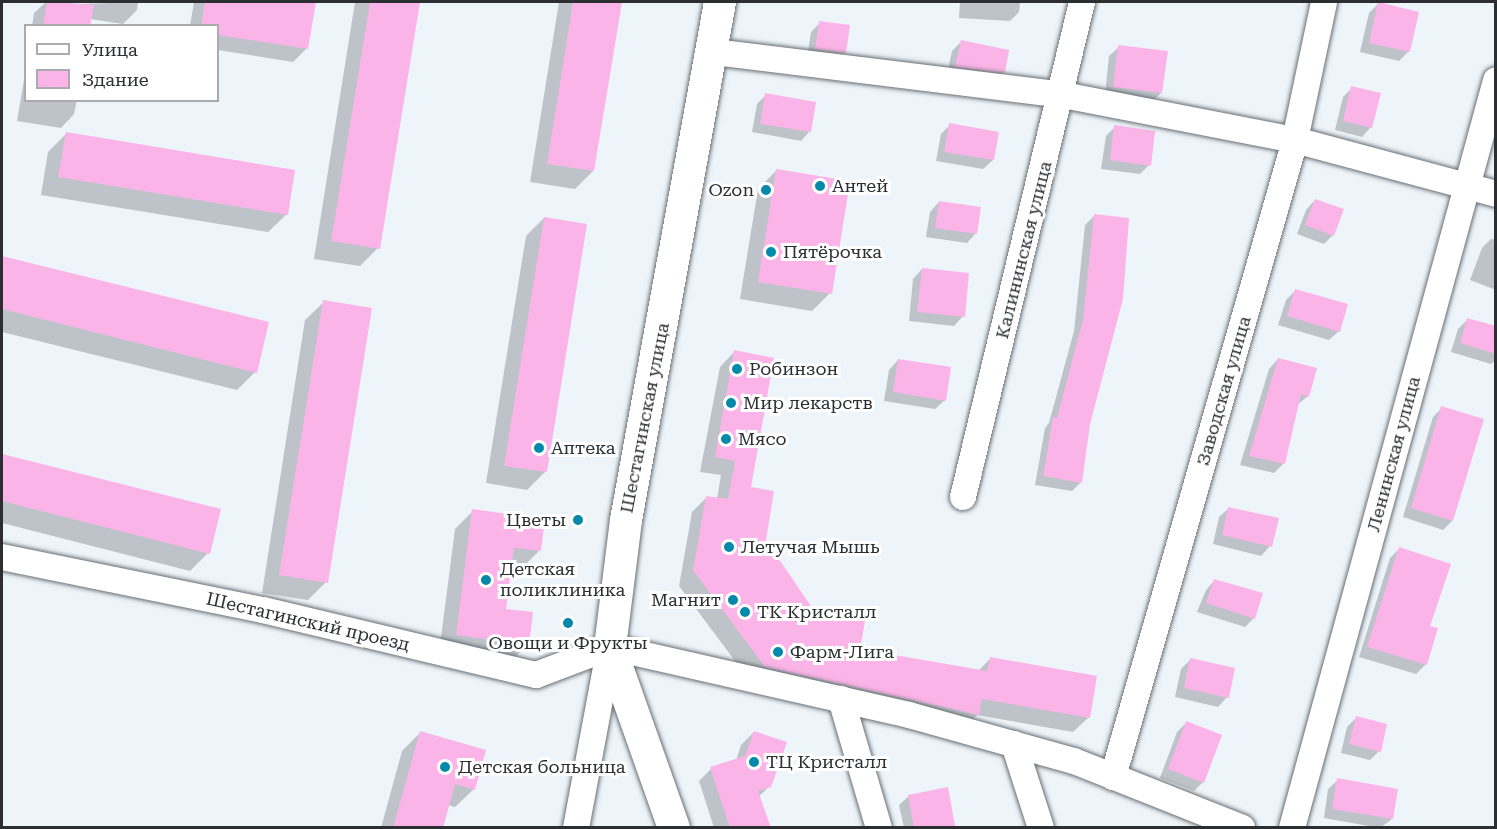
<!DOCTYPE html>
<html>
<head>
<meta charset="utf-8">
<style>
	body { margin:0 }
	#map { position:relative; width:1497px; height:829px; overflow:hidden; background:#edf4fa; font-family:"Roboto Serif",serif }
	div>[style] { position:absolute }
	.shadow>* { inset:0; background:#0003 }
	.building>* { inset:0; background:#fbb4e7 }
	.roads { filter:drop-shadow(0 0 2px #686f74) drop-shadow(0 0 2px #686f74) }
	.minor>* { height:26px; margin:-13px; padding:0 13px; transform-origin:13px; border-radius:13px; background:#fff }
	.major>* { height:32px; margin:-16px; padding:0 16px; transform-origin:16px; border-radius:16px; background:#fff }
	.dots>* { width:16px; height:16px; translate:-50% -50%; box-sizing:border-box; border:3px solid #fff; border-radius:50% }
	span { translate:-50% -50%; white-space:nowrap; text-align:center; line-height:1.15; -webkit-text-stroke:6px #fff; paint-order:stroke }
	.poi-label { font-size:18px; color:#2c2e31 }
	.left { translate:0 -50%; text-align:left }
	.right { translate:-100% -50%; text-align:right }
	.street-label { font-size:18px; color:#2c2e31 }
	.frame { position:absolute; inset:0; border:3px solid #2c2e31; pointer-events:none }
	.legend { position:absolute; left:24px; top:24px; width:195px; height:78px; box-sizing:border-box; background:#fff; border:2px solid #ababad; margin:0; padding:8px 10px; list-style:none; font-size:18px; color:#2c2e31 }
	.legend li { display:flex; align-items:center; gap:12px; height:30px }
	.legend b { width:30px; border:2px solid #ababad }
</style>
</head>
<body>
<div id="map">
	<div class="shadow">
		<i style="clip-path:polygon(46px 2px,81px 4px,138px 2px,137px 10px,123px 24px,90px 19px,89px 26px,32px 26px,34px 13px)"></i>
		<i style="clip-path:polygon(194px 2px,314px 2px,307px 48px,293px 62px,218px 50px,218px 26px,190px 26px)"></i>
		<i style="clip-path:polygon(355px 2px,418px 2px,378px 248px,360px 266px,314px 259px)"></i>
		<i style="clip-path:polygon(559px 2px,620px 2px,593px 171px,575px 189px,530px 182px)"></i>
		<i style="clip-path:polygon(960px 2px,1020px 2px,1019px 12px,1010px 21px,959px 18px)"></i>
		<i style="clip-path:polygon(1378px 4px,1409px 51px,1399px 61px,1360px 52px,1369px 13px)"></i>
		<i style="clip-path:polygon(820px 23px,845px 52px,836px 62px,807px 58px,811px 32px)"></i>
		<i style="clip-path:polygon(961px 42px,1004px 72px,994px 81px,947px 75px,952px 51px)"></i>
		<i style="clip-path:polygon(1119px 47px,1161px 93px,1152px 102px,1105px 96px,1109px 56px)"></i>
		<i style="clip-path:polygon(26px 68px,26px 100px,77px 100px,74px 114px,61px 128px,17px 121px)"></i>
		<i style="clip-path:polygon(1352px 88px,1371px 127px,1362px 137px,1335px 130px,1343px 97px)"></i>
		<i style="clip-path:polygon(766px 95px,810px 131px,801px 141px,752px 132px,757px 104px)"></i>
		<i style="clip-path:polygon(950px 125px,993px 160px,983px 169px,936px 161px,941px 134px)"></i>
		<i style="clip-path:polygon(1115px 127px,1149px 165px,1140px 174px,1101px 169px,1106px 136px)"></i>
		<i style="clip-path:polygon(66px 134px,287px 214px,268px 232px,41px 195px,48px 152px)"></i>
		<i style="clip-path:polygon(776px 171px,830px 293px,812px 311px,740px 299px,758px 189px)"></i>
		<i style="clip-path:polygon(1315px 200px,1333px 235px,1324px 244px,1297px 234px,1306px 210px)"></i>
		<i style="clip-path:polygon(939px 202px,976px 233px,967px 243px,926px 237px,930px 212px)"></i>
		<i style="clip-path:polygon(1094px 216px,1089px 424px,1081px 482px,1072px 491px,1035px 485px,1045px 428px,1049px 423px,1074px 331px,1085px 225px)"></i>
		<i style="clip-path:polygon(544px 218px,545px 472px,527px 490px,486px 483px,526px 236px)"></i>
		<i style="clip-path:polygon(1491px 239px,1496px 240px,1496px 290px,1470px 280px,1482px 248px)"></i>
		<i style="clip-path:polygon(2px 258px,268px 324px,255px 372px,237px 390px,2px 332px)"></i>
		<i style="clip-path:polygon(922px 269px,963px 316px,954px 326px,909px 321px,913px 279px)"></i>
		<i style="clip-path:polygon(1295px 291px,1339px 331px,1329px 340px,1278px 325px,1286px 300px)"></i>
		<i style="clip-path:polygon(324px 302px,326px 582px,308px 600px,262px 593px,305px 320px)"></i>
		<i style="clip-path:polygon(1468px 319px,1496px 327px,1496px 360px,1491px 364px,1451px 352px,1458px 329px)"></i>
		<i style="clip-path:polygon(734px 352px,750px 488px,764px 540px,814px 614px,859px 650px,978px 671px,990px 659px,1088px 718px,1073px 732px,977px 715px,963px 730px,750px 681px,679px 586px,692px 512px,707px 497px,717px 499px,721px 475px,700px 472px,720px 367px)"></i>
		<i style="clip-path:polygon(1278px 359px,1308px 396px,1297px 405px,1283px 464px,1274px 473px,1240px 465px,1269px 369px)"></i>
		<i style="clip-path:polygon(898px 360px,945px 400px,935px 409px,884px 401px,889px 370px)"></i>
		<i style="clip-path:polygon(1442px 408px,1452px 521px,1443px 530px,1403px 517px,1433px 417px)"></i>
		<i style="clip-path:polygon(2px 455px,219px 510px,208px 553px,190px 571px,2px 523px)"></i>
		<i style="clip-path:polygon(1229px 508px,1270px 546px,1261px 556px,1213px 544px,1219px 517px)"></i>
		<i style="clip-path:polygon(473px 511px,539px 551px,521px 569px,510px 567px,504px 610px,528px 644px,510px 662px,439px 653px,455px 529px)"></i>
		<i style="clip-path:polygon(1400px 548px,1428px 627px,1436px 629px,1425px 665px,1416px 674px,1359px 657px,1390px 558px)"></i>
		<i style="clip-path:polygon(1215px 580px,1254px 618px,1245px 627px,1197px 612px,1206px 590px)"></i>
		<i style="clip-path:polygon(1190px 660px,1227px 697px,1218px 707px,1175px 697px,1181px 669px)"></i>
		<i style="clip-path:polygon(1356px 718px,1379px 751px,1370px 760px,1341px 753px,1347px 727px)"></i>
		<i style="clip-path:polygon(1186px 723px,1203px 782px,1194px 791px,1160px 778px,1177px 732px)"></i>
		<i style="clip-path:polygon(754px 732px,770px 786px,758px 797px,769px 828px,714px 828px,699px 781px,711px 769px,736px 761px,741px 745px)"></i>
		<i style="clip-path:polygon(420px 733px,474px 789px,455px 807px,448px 805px,441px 828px,381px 828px,402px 751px)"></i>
		<i style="clip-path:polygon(1338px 780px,1392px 819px,1380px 828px,1324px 818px,1328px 789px)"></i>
		<i style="clip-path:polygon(909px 796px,953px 825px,904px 828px,899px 805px)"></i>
	</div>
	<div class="building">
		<i style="clip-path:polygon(47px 2px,94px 5px,90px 26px,43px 26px)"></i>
		<i style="clip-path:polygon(205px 2px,316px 2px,308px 49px,218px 35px,218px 26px,201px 26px)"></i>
		<i style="clip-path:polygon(370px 2px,420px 2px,380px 249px,331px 241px)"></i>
		<i style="clip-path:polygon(573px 2px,622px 2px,594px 171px,547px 164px)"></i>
		<i style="clip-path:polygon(1378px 2px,1419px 12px,1410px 52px,1369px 43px)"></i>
		<i style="clip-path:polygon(819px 21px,850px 25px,846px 53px,815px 49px)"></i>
		<i style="clip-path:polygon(961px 40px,1009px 50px,1005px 73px,955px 67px)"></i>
		<i style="clip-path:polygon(1118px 45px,1168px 51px,1162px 93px,1113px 87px)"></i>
		<i style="clip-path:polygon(1351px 86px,1381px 93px,1372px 128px,1343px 121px)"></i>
		<i style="clip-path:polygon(765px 93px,816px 102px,811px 132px,760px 124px)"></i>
		<i style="clip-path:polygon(949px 123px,999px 132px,994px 160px,944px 152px)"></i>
		<i style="clip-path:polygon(1114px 125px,1155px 131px,1151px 166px,1110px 160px)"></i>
		<i style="clip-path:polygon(66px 132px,295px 170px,288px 215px,58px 177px)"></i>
		<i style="clip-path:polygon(776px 169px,850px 181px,832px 294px,758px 282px)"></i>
		<i style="clip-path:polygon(1315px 199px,1344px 209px,1334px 236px,1305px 225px)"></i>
		<i style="clip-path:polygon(939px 201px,981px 207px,977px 234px,935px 228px)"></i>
		<i style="clip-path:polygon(1094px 214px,1129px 218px,1123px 299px,1090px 424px,1082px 483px,1043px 476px,1053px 417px,1057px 418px,1083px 320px)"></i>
		<i style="clip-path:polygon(544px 217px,587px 224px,547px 472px,504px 466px)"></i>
		<i style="clip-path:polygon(2px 256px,269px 322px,257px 373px,2px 309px)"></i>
		<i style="clip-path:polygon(922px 268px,969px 273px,965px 317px,917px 312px)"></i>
		<i style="clip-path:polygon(1295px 289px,1348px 304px,1340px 332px,1287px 316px)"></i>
		<i style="clip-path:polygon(323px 300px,372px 308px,328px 583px,279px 575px)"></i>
		<i style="clip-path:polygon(1467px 318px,1496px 326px,1496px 354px,1460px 343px)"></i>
		<i style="clip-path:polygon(734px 350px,774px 358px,751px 487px,774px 491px,766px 540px,815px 612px,865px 621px,860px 649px,987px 671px,990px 657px,1097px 676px,1090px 718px,982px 699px,979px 715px,765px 667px,693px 570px,706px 496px,728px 499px,735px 461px,715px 457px)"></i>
		<i style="clip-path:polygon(1278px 358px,1317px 368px,1309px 397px,1301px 394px,1285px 464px,1249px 456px)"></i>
		<i style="clip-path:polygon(898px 359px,951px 367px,946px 401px,893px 392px)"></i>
		<i style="clip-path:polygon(1441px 406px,1484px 419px,1453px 521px,1411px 508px)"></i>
		<i style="clip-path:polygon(2px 454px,221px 509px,210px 554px,2px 501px)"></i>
		<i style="clip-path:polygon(1228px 507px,1279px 518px,1272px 547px,1222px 535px)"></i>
		<i style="clip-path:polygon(472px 509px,545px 519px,541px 551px,514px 548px,506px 609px,533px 612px,529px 645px,456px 635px)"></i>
		<i style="clip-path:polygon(1399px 547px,1451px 564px,1430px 626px,1438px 628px,1427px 665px,1367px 647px)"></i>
		<i style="clip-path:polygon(1214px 579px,1263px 593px,1255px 619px,1206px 603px)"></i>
		<i style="clip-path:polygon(1190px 658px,1235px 668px,1229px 698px,1184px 688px)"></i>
		<i style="clip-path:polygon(1356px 716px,1387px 724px,1381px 752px,1349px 744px)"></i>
		<i style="clip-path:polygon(1186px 721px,1222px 735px,1204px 783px,1168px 769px)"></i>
		<i style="clip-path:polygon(420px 731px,486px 750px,475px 790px,455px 784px,443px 828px,393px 828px)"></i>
		<i style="clip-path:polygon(754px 731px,787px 742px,771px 787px,758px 791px,771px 828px,730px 828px,710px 767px,745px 756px)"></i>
		<i style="clip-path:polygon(1337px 778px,1398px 789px,1393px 819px,1332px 809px)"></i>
		<i style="clip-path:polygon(948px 787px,955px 826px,914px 828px,908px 795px)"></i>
	</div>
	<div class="roads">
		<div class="minor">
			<i style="left:714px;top:52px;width:352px;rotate:7deg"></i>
			<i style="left:1063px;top:95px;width:236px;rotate:11deg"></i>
			<i style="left:1295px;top:140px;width:208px;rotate:15deg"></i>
			<i style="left:963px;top:497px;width:509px;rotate:-76.48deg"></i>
			<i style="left:2px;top:557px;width:266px;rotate:11.5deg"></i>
			<i style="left:263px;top:610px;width:281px;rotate:13.4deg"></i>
			<i style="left:536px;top:675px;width:79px;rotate:-20.7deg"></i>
			<i style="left:610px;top:647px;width:307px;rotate:12.8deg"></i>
			<i style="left:909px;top:715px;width:171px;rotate:15.6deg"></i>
			<i style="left:1074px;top:761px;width:181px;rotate:21.7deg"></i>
			<i style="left:841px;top:699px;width:134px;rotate:73.6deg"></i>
			<i style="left:1014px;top:744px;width:88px;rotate:72.2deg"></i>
			<i style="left:1113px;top:777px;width:662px;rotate:-74.05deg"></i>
			<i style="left:1295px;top:140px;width:141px;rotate:-78.1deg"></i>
			<i style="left:576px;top:828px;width:184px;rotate:-79.4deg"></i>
			<i style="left:1292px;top:828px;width:775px;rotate:-74.74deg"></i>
		</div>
		<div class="major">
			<i style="left:674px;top:828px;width:192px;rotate:-109.5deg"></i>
			<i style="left:610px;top:647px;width:128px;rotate:-82.8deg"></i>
			<i style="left:626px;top:520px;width:526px;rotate:-79.71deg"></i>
		</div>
	</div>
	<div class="dots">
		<i style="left:820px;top:186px;background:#0389aa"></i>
		<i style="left:766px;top:190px;background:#0389aa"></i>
		<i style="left:771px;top:252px;background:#0389aa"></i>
		<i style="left:737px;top:369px;background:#0389aa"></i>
		<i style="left:731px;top:403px;background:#0389aa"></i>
		<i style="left:726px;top:439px;background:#0389aa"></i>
		<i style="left:539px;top:448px;background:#0389aa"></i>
		<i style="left:578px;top:520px;background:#0389aa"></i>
		<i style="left:729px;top:547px;background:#0389aa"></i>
		<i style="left:486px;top:580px;background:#0389aa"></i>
		<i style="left:733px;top:600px;background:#0389aa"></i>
		<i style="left:745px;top:612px;background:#0389aa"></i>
		<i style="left:568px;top:623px;background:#0389aa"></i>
		<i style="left:778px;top:652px;background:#0389aa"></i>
		<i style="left:754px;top:762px;background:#0389aa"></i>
		<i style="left:445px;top:767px;background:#0389aa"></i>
	</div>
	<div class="poi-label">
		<span class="left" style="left:832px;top:186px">Антей</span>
		<span class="right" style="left:754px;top:190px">Ozon</span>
		<span class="left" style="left:783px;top:252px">Пятёрочка</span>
		<span class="left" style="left:749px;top:369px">Робинзон</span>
		<span class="left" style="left:743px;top:403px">Мир лекарств</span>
		<span class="left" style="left:738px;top:439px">Мясо</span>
		<span class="left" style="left:551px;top:448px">Аптека</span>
		<span class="right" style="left:566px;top:520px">Цветы</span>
		<span class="left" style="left:741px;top:547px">Летучая Мышь</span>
		<span class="left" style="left:500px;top:580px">Детская<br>поликлиника</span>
		<span class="right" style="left:721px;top:600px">Магнит</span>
		<span class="left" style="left:757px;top:612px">ТК Кристалл</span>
		<span style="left:568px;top:643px">Овощи и Фрукты</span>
		<span class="left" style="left:790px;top:652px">Фарм-Лига</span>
		<span class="left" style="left:766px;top:762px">ТЦ Кристалл</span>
		<span class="left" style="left:458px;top:767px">Детская больница</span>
	</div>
	<div class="street-label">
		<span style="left:1024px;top:250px;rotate:-76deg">Калининская улица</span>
		<span style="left:1224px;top:391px;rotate:-74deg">Заводская улица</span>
		<span style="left:645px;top:418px;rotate:-79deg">Шестагинская улица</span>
		<span style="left:1394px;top:454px;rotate:-75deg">Ленинская улица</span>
		<span style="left:308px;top:622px;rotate:13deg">Шестагинский проезд</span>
	</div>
	<div class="frame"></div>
	<ul class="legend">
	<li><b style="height:8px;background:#fff"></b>Улица</li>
	<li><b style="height:16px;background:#fbb4e7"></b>Здание</li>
	</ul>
</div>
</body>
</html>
